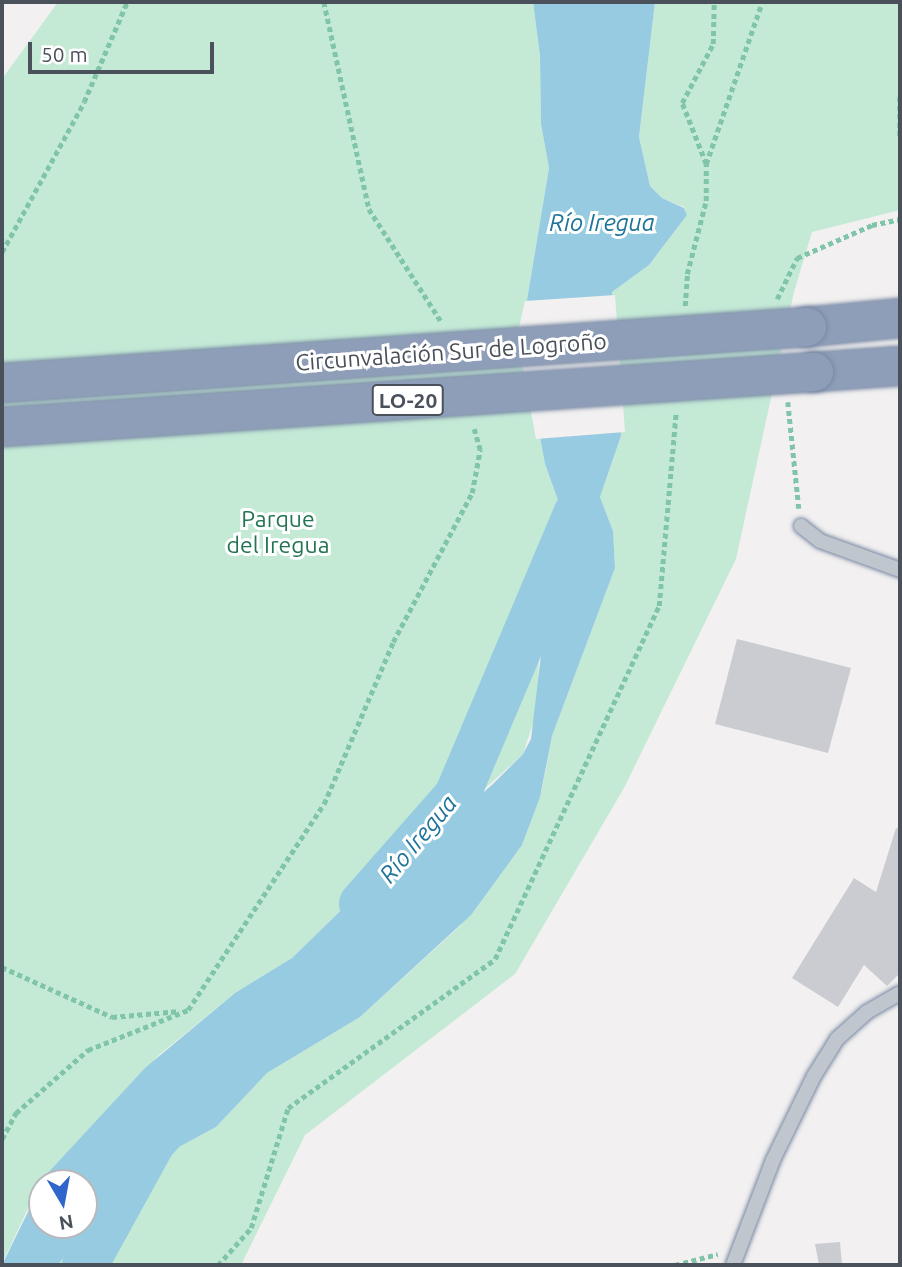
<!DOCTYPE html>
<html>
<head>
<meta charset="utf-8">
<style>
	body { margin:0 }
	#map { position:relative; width:902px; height:1267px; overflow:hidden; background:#f2f0f0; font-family:Ubuntu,sans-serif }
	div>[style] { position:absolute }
	.green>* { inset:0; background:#c4ead6 }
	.water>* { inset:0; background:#97cbe1 }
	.pier>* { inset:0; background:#f2f0f0 }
	.river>* { height:46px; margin:-23px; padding:0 23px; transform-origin:23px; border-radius:23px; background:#97cbe1 }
	.building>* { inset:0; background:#cbccd2 }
	.path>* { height:4.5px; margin-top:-2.25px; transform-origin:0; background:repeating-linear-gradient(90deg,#80c4a9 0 5px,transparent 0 8.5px) }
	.roads { filter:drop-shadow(0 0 2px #7989a4) drop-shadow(0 0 2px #7989a4) }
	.service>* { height:14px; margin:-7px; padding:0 7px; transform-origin:7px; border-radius:7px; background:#c0c6cd }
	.motorway>* { height:38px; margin:-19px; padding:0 19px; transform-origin:19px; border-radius:19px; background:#8e9eb8 }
	.bridges { filter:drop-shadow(0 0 2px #7989a4) drop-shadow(0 0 2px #7989a4) }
	.motorway-bridge>* { height:38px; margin:-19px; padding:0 19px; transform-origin:19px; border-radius:19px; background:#8e9eb8 }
	span { translate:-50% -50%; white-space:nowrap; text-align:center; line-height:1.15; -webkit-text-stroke:6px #fff; paint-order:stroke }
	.shield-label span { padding:2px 5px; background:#fff; border:2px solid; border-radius:5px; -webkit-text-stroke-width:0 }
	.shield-label { font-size:21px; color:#4a515b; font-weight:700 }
	.street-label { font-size:23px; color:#4a515b }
	.park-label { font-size:23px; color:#237453 }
	.water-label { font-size:24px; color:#1e7499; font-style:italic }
	.frame { position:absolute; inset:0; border:4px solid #4a515b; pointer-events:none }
	.north { position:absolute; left:28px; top:1169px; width:70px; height:70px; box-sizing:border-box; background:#fff; border:2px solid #b7b9bd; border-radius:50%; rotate:170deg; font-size:19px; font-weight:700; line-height:28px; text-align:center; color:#4a515b }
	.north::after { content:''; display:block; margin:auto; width:24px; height:32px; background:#3065cc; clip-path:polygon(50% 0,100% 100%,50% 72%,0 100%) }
	.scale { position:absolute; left:28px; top:42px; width:186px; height:32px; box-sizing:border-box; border:4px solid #4a515b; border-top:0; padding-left:9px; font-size:21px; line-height:24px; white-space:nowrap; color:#4a515b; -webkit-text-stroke:5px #fff; paint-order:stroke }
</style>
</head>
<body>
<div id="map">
	<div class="green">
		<i style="clip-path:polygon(58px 2px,533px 2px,540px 56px,541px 124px,549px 168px,521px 336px,545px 464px,559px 503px,551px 590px,540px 634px,537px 711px,523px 754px,432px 837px,365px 887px,292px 958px,235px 993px,159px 1055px,40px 1183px,2px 1264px,2px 79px)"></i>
		<i style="clip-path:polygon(655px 2px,900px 2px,900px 210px,812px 232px,794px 292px,736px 559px,624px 788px,515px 974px,305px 1135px,241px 1265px,58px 1265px,120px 1185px,153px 1161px,216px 1127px,267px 1073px,360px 1017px,459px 927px,522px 845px,542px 789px,552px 736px,615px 568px,613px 531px,600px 497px,621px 436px,612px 292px,649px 265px,687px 215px,684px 207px,662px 198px,650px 186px,639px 137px)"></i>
	</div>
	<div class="water">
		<i style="clip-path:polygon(evenodd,533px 2px,655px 2px,639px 137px,650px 186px,662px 198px,684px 208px,687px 215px,649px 265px,612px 292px,621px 436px,600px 497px,613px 531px,615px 568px,552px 736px,540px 797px,522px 845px,471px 915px,360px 1017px,267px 1073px,216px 1127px,153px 1161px,120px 1185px,58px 1265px,2px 1265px,46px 1175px,145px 1068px,235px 993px,292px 958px,365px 887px,432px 837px,493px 784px,523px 754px,531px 739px,559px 503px,545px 464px,521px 336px,549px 168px,541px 124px,540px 56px,533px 2px,42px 1183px,84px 1183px,84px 1225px,42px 1225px,42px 1183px)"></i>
	</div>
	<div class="pier">
		<i style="clip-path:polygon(615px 295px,625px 432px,536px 439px,517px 336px,525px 301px)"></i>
	</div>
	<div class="river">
		<i style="left:362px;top:904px;width:144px;rotate:-48.7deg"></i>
		<i style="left:457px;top:796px;width:308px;rotate:-67.1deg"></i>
		<i style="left:85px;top:1265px;width:139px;rotate:-61.2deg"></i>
		<i style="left:152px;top:1143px;width:29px;rotate:-49deg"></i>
	</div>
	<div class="building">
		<i style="clip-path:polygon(737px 639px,851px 668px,828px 753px,715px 724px)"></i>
		<i style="clip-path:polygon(896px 828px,900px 829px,900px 973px,887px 986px,864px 965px,838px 1007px,792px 978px,854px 878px,876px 892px)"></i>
		<i style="clip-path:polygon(840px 1242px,842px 1265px,819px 1265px,815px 1244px)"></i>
	</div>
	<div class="path">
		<i style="left:324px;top:2px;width:212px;rotate:77.7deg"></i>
		<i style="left:369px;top:209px;width:133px;rotate:57.3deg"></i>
		<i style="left:900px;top:97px;width:42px;rotate:90deg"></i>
		<i style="left:706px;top:164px;width:66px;rotate:-111.5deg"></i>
		<i style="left:682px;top:103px;width:67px;rotate:-62.3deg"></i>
		<i style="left:713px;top:44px;width:42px;rotate:-88.6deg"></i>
		<i style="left:2px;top:252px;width:171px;rotate:-61.3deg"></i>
		<i style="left:84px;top:102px;width:109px;rotate:-66.7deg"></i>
		<i style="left:777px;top:299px;width:46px;rotate:-64deg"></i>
		<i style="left:797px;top:258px;width:82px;rotate:-23.7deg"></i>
		<i style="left:872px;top:225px;width:29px;rotate:-12deg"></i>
		<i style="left:685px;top:306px;width:32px;rotate:-86deg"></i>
		<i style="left:687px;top:274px;width:75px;rotate:-75.4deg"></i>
		<i style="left:706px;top:201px;width:37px;rotate:-90deg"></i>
		<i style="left:706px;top:164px;width:171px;rotate:-70.9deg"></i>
		<i style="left:788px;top:402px;width:107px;rotate:84.1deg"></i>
		<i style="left:2px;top:967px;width:121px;rotate:24.4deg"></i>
		<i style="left:112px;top:1017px;width:68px;rotate:-5deg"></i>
		<i style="left:2px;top:1139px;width:30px;rotate:-62deg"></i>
		<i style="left:16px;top:1113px;width:96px;rotate:-41.2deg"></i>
		<i style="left:88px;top:1050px;width:108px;rotate:-21.8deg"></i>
		<i style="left:188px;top:1010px;width:247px;rotate:-56.6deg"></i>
		<i style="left:324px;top:804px;width:176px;rotate:-66.9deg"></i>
		<i style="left:393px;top:642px;width:169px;rotate:-62.1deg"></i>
		<i style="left:472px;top:493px;width:44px;rotate:-79.5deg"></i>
		<i style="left:480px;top:450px;width:25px;rotate:-106deg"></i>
		<i style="left:218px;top:1265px;width:50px;rotate:-48.3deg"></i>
		<i style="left:251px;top:1228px;width:126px;rotate:-72.9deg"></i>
		<i style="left:288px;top:1108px;width:255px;rotate:-35.7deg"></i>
		<i style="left:495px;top:959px;width:389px;rotate:-65.1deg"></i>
		<i style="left:659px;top:606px;width:194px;rotate:-85deg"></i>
		<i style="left:675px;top:1265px;width:44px;rotate:-14.3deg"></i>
	</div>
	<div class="roads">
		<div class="service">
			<i style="left:801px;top:526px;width:24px;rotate:38deg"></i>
			<i style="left:820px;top:541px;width:85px;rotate:19.9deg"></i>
			<i style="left:733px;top:1265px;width:112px;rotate:-69.1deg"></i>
			<i style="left:773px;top:1160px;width:93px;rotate:-64deg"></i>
			<i style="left:814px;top:1076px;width:44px;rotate:-58.1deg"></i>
			<i style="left:837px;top:1039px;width:40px;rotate:-42deg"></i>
			<i style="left:867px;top:1012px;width:38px;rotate:-30deg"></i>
		</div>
		<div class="motorway">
			<i style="left:807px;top:327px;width:93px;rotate:-5.5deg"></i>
			<i style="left:814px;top:372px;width:86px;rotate:-4deg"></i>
		</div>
	</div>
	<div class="bridges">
		<div class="motorway-bridge">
			<i style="left:2px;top:383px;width:807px;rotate:-3.98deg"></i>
			<i style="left:2px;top:427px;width:814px;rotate:-3.87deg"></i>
		</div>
	</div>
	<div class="shield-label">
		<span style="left:408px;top:400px">LO-20</span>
	</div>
	<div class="street-label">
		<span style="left:451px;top:352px;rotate:-4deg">Circunvalación Sur de Logroño</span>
	</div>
	<div class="park-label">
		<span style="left:278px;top:532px">Parque<br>del Iregua</span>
	</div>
	<div class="water-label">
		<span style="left:602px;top:223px">Río Iregua</span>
		<span style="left:418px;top:839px;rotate:-50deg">Río Iregua</span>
	</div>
	<div class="frame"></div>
	<div class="north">N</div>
	<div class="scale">50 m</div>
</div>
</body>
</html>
